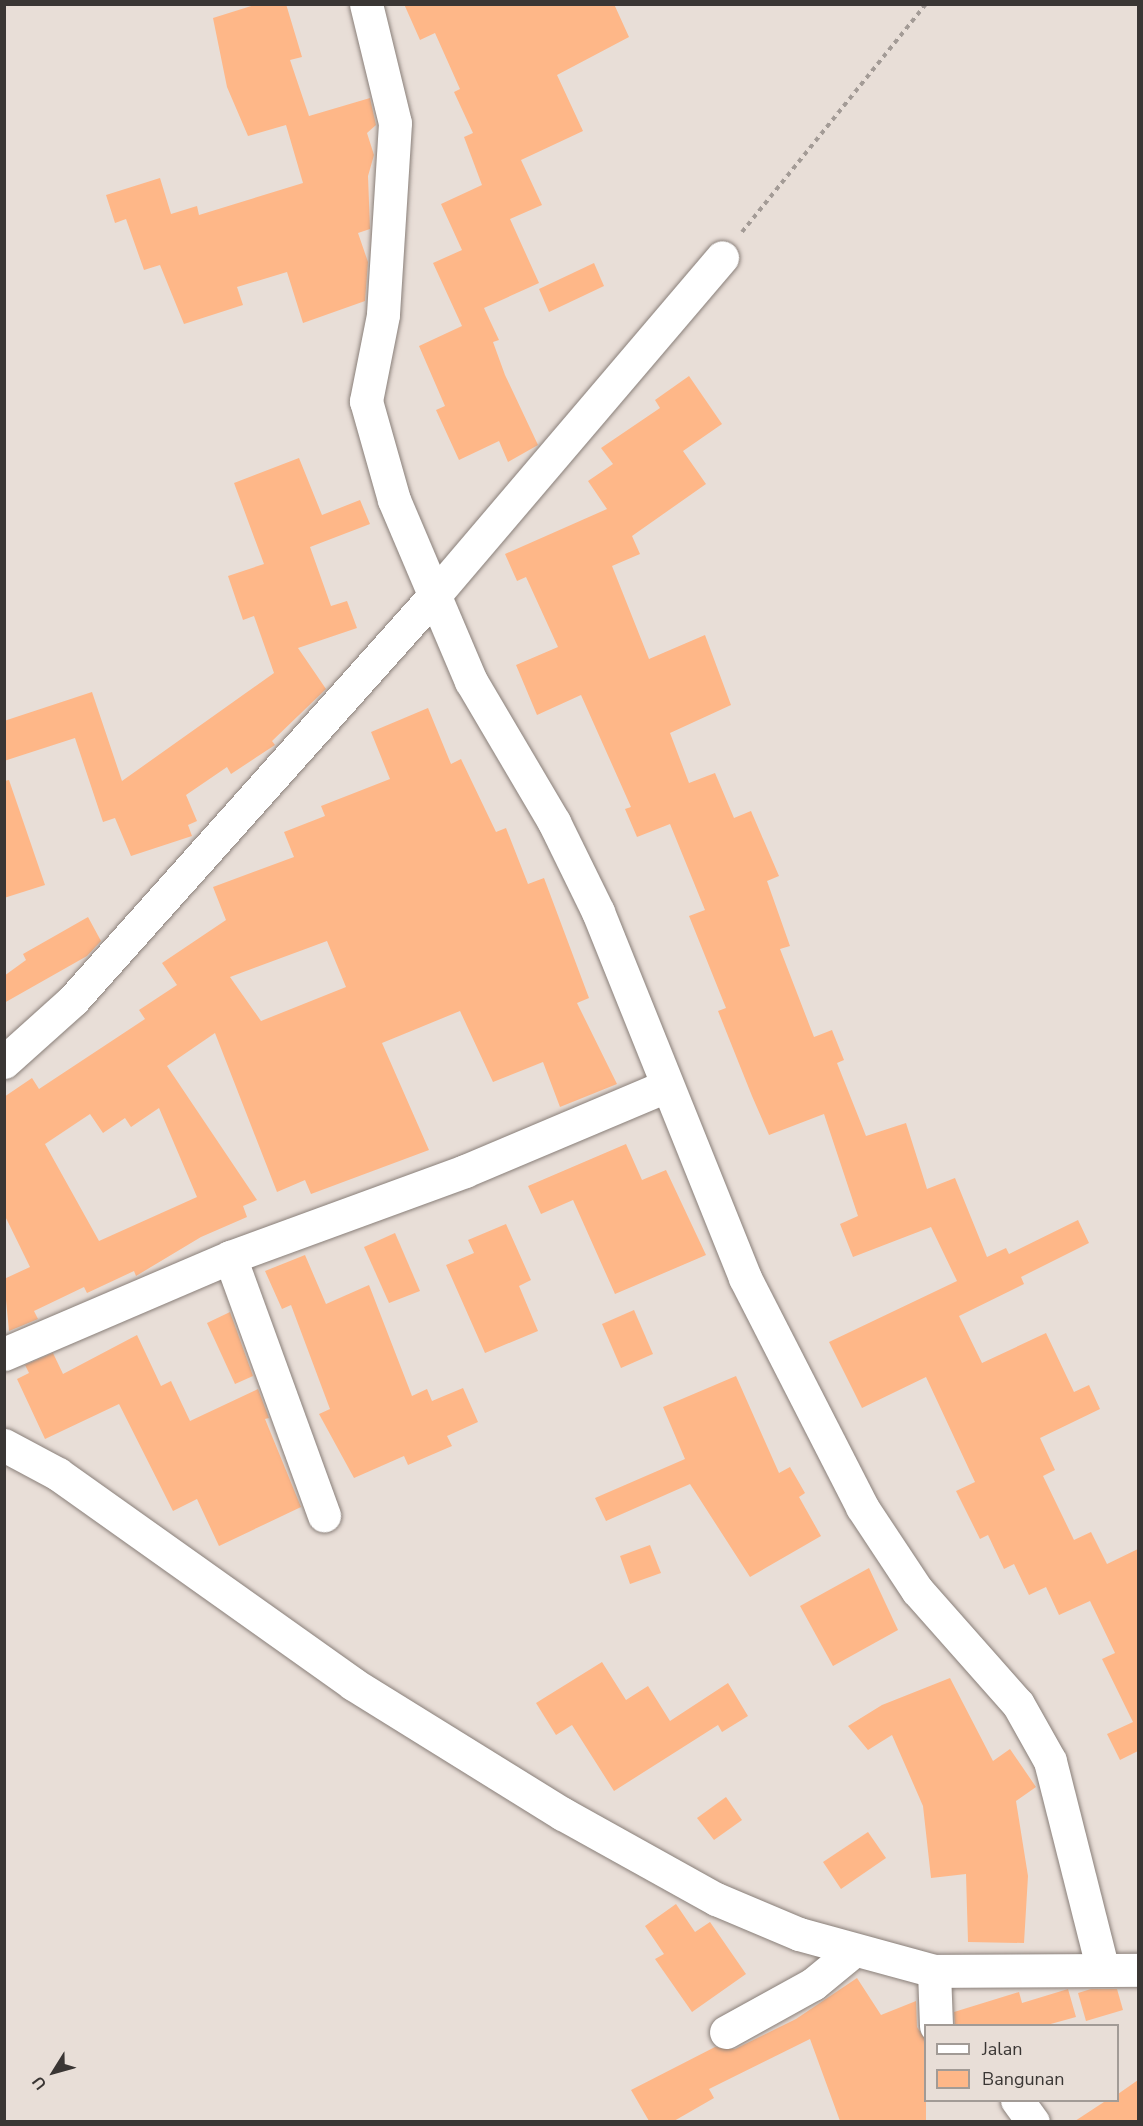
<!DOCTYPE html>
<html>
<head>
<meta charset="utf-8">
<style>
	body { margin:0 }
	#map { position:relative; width:1143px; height:2126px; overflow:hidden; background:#e8ded7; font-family:"Nunito Sans",sans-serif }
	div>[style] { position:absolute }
	.building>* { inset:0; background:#feb788 }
	.path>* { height:4px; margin-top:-2px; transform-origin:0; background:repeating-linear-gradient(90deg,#a39b96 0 4.5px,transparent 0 9px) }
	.roads { filter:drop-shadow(0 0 2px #897f79) drop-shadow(0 0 2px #897f79) }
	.street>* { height:33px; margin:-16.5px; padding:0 16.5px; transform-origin:16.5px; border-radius:16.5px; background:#fff }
	.secondary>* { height:33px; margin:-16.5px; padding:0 16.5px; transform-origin:16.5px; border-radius:16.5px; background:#fff }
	span { translate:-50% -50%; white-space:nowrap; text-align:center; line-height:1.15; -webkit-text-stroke:4.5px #e8ded7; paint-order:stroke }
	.frame { position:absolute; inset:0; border:6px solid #3a3634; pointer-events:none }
	.legend { position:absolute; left:924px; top:2024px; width:195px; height:78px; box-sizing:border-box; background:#e8ded7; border:2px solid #a29b96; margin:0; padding:8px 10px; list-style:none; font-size:18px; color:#3a3634 }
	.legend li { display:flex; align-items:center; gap:12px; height:30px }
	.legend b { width:30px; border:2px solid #a29b96 }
	.north { position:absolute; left:24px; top:2042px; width:60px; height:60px; -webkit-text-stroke:4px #e8ded7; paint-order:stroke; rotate:233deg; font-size:16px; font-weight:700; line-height:24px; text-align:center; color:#3a3634 }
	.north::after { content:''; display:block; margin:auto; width:21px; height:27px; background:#3a3634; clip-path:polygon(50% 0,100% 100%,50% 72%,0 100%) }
</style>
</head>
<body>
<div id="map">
	<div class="building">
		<i style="clip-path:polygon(258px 4px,286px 4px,302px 57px,290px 60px,309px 116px,370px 98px,376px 125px,367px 133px,374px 155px,368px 176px,370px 229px,358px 233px,368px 262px,365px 301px,303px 323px,287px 272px,237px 287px,243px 305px,184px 324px,160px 265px,144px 270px,126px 219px,115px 223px,106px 195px,160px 178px,171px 214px,197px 206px,199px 215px,303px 183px,286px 125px,248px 136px,227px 87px,213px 18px)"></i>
		<i style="clip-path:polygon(404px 4px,614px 4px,629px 37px,557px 75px,583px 131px,521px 160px,542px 205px,510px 219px,539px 283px,484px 308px,499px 340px,493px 342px,505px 375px,538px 445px,508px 462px,499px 441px,459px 460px,436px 410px,445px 406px,419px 346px,462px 326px,433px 263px,462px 250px,441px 204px,482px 185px,464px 137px,473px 133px,454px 92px,460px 89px,435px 33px,420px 40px)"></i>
		<i style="clip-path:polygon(594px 263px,604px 286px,549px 312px,539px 289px)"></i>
		<i style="clip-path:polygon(689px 376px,722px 424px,683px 451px,706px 484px,632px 536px,640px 554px,612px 566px,649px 659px,705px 635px,731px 705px,670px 733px,689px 783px,715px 773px,734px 818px,751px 811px,779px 876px,767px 881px,790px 946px,780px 949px,814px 1037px,832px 1030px,844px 1060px,837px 1063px,866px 1136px,906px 1123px,927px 1189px,955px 1178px,987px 1257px,1006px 1248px,1009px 1254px,1078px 1220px,1089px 1243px,1021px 1277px,1024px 1284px,959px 1316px,982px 1363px,1046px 1333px,1074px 1392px,1089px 1385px,1100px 1409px,1040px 1438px,1055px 1470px,1043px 1476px,1074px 1540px,1091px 1532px,1107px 1564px,1138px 1549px,1138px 1751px,1120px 1760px,1107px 1734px,1133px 1722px,1102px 1659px,1115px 1653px,1090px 1601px,1059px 1615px,1046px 1587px,1029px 1595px,1014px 1564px,1004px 1569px,988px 1535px,980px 1539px,956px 1491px,975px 1482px,926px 1377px,862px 1408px,829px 1342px,957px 1281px,931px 1227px,853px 1257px,840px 1224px,858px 1216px,824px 1114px,769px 1135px,752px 1096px,718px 1011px,726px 1008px,689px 916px,705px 910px,670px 824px,637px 837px,625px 809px,631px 807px,581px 695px,537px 715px,516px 665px,558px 647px,526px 577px,517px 581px,505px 554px,607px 509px,588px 481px,613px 464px,601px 448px,660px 408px,655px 400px)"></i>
		<i style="clip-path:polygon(299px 458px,322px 515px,360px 500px,370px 524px,310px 547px,331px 606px,347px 601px,357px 628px,298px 648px,326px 689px,272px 741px,275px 745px,231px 774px,227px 767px,186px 795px,197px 821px,188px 825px,192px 836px,131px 856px,115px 818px,103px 822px,75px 738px,4px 761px,4px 721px,92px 692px,122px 781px,274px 673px,254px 616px,243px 620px,228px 576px,264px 564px,234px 483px)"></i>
		<i style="clip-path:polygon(evenodd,428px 708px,451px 764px,461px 759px,496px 832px,506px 828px,528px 884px,544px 878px,589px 998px,577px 1003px,617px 1084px,560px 1107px,543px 1062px,493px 1082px,460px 1011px,382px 1043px,429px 1150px,311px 1194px,305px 1180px,277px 1192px,215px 1033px,167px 1066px,257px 1200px,243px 1206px,247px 1217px,201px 1237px,136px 1276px,134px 1271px,87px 1293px,84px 1287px,34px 1311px,38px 1319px,9px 1331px,4px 1279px,30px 1267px,4px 1214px,4px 1097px,32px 1078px,39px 1089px,145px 1019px,139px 1010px,177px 985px,162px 963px,226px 920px,213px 887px,294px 857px,284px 832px,325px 816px,321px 806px,390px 779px,371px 732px,428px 708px,327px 941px,346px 987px,261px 1021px,230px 977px,327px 941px,428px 708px,159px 1108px,197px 1197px,99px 1241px,45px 1144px,90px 1114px,103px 1133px,125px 1118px,131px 1127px,159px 1108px)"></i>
		<i style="clip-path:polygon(9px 780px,45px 885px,4px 898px,4px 781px)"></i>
		<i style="clip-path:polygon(88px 917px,101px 941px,87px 956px,4px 1003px,4px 976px,26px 960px,23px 954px)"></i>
		<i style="clip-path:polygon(626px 1144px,642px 1180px,666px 1170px,706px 1255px,615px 1294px,573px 1200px,541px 1214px,528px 1186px)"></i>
		<i style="clip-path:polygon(506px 1224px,531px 1280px,519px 1286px,538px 1331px,485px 1353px,446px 1265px,474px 1253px,468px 1240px)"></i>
		<i style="clip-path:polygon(395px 1233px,420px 1291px,389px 1303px,364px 1247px)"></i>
		<i style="clip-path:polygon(305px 1255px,326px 1304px,369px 1285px,412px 1396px,427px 1389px,432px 1401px,463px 1388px,478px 1422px,447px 1436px,452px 1446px,408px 1465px,404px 1456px,354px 1478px,319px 1414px,330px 1409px,291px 1305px,282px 1309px,265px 1271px)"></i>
		<i style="clip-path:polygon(634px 1310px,653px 1354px,621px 1368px,602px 1324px)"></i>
		<i style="clip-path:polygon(230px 1312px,253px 1376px,235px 1384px,207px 1323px)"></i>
		<i style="clip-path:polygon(137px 1335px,161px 1386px,171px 1381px,190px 1421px,258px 1389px,269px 1418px,265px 1419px,301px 1507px,219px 1546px,197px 1499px,173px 1511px,119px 1404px,45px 1439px,17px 1379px,29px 1373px,25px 1365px,53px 1353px,63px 1374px)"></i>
		<i style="clip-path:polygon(736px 1376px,779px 1473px,790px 1467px,805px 1493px,799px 1497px,821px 1536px,750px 1577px,690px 1484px,606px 1521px,595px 1498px,685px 1459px,663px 1407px)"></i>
		<i style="clip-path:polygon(650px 1545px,661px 1573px,630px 1584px,620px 1556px)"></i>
		<i style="clip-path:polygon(869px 1568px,898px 1630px,833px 1666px,800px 1606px)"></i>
		<i style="clip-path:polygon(602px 1662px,626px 1700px,648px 1686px,670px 1721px,728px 1683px,748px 1716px,722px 1732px,718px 1725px,614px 1791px,572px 1725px,556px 1735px,536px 1703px)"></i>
		<i style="clip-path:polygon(950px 1678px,993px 1761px,1010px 1749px,1036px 1787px,1016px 1801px,1028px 1876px,1024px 1943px,968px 1942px,966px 1874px,931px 1878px,923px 1806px,892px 1735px,868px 1750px,848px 1726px,882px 1705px)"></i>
		<i style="clip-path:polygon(726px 1797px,742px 1820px,714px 1840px,697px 1818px)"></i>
		<i style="clip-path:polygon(868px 1832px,886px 1858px,841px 1889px,823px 1862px)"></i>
		<i style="clip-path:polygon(676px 1904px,695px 1932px,710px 1922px,746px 1974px,692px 2012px,655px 1959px,664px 1954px,645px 1926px)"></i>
		<i style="clip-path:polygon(857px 1978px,881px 2015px,916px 2001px,917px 2027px,926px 2041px,926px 2121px,840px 2121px,810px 2039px,709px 2089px,714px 2098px,674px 2121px,649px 2121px,631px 2090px,715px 2047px,735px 2049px,796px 2019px)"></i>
		<i style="clip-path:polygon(1068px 1989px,1076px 2017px,1047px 2025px,955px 2025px,954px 2012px,1019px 1992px,1022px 2003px)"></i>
		<i style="clip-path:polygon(1091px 1989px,1117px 1989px,1123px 2010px,1086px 2021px,1078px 1993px)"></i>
		<i style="clip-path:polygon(1138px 2080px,1138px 2121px,1075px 2121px,1107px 2100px,1118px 2100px,1118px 2094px)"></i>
	</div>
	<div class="path">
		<i style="left:742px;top:232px;width:293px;rotate:-51.1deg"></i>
	</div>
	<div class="roads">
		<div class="street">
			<i style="left:4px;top:1062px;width:93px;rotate:-41.9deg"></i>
			<i style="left:73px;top:1000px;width:540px;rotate:-48.23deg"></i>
			<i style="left:433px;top:597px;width:446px;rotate:-49.6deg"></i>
			<i style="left:230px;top:1257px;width:275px;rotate:70deg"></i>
			<i style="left:4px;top:1354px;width:246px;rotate:-23.2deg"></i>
			<i style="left:230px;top:1257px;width:250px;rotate:-20.1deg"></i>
			<i style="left:465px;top:1171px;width:216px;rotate:-22.9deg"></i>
			<i style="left:934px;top:1971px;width:55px;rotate:87.9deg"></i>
			<i style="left:726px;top:2032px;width:99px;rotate:-28.9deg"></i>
			<i style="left:813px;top:1984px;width:50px;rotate:-39.4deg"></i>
			<i style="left:1017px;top:2100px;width:27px;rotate:54deg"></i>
		</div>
		<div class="secondary">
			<i style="left:366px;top:4px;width:122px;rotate:76.3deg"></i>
			<i style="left:395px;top:123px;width:192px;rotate:93.6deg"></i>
			<i style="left:383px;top:315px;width:88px;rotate:101.2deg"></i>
			<i style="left:366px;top:401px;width:103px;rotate:74.2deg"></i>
			<i style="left:394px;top:500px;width:197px;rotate:67deg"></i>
			<i style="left:471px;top:681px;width:164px;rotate:59.5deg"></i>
			<i style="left:554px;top:822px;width:100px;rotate:63.9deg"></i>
			<i style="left:598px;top:912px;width:394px;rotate:68.1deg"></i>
			<i style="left:745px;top:1278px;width:257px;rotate:62.9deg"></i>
			<i style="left:862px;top:1507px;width:100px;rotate:56.5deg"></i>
			<i style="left:917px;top:1590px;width:152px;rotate:48.5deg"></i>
			<i style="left:1018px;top:1704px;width:65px;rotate:60.7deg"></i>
			<i style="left:1050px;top:1761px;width:212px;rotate:75.8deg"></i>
			<i style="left:4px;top:1445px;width:61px;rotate:28.2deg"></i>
			<i style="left:58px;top:1474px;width:362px;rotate:35.4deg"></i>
			<i style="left:353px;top:1684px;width:247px;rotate:31.8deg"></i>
			<i style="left:563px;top:1814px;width:175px;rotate:29.1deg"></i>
			<i style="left:716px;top:1899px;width:90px;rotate:22.9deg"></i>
			<i style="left:799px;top:1934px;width:140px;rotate:15.3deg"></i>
			<i style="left:934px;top:1971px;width:204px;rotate:-0.3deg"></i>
		</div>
	</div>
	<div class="frame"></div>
	<ul class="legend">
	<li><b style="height:8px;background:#fff"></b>Jalan</li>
	<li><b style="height:16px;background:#feb788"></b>Bangunan</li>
	</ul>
	<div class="north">U</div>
</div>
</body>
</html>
